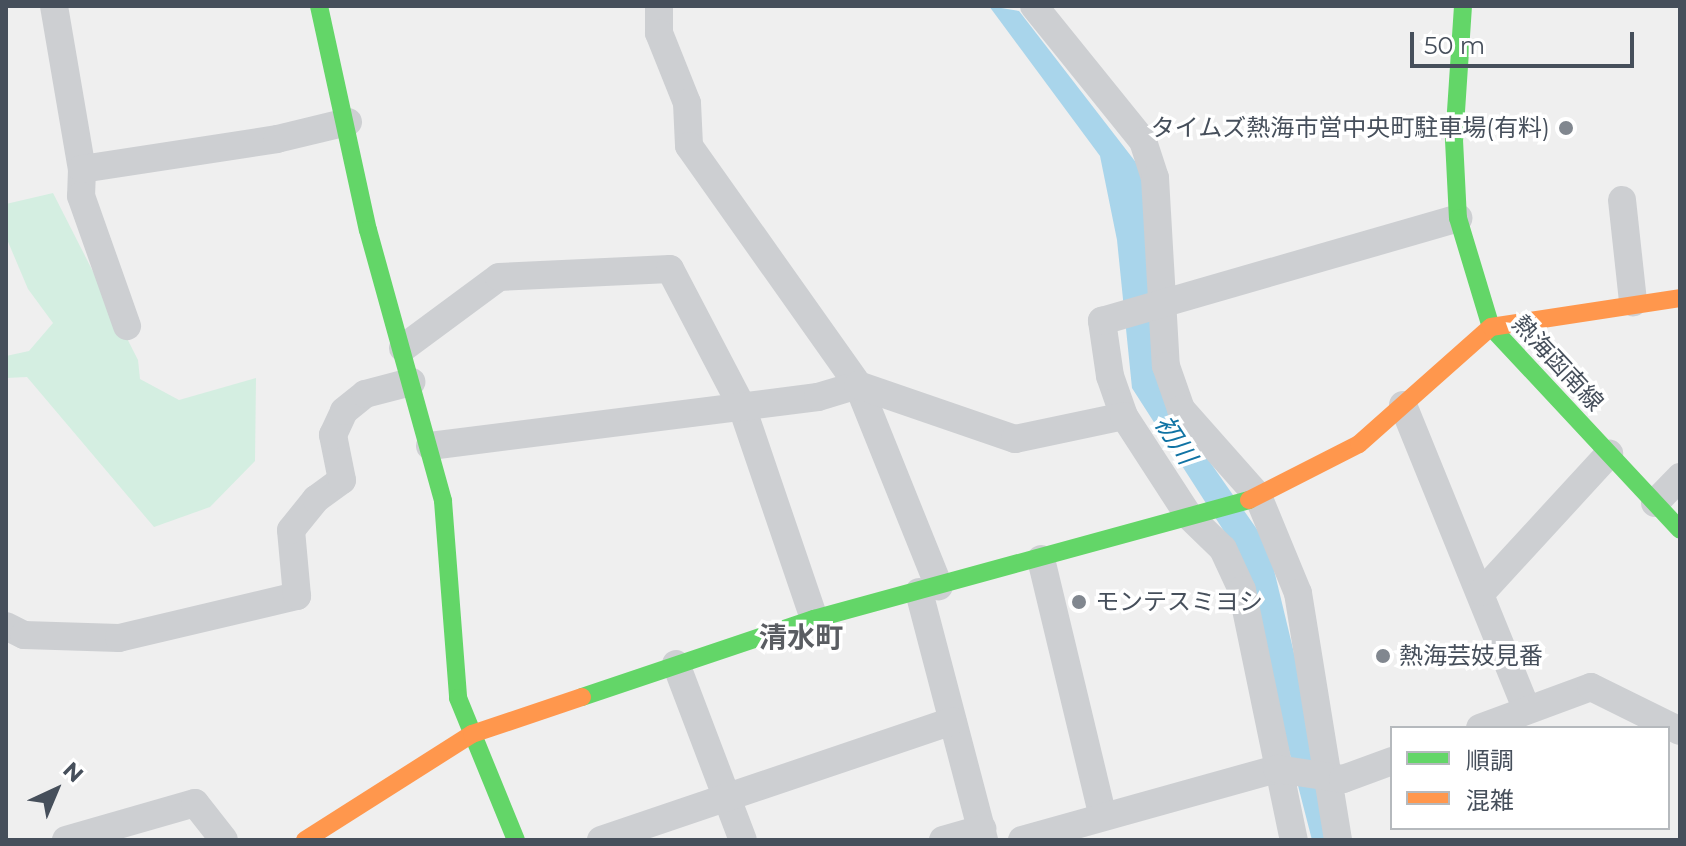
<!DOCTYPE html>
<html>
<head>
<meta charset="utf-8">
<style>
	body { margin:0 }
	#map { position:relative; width:1686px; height:846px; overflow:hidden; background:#efefef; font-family:Montserrat,"Noto Sans JP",sans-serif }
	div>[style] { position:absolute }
	.green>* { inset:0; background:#d4eee1 }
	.water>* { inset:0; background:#a9d5eb }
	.street>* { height:28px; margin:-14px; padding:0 14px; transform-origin:14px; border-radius:14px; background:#cdcfd2 }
	.fast>* { height:18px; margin:-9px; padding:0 9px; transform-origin:9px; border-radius:9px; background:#63d668 }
	.slow>* { height:18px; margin:-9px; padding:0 9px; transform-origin:9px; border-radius:9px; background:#ff974d }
	.dots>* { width:22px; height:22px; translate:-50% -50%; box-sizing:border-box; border:4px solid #fff; border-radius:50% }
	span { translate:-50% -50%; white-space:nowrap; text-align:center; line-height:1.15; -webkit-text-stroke:7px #fff; paint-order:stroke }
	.poi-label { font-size:24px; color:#464f5b }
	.right { translate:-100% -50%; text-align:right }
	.left { translate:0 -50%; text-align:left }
	.street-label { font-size:24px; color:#464f5b }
	.water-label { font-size:26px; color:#1073a4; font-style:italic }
	.quarter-label { font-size:28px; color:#5a5d62; font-weight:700 }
	.frame { position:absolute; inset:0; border:8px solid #464f5b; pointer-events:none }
	.legend { position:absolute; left:1390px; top:726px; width:280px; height:104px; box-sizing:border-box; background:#fff; border:2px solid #b5b9bd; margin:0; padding:10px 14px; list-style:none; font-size:24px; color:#464f5b }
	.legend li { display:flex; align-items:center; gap:16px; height:40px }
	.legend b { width:40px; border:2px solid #b5b9bd }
	.north { position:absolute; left:16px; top:750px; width:80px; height:80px; -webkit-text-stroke:6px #fff; paint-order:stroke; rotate:44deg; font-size:22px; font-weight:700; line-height:32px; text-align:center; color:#464f5b }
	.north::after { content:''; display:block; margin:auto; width:28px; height:36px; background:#464f5b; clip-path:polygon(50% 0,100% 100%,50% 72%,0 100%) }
	.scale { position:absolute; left:1410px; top:32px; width:224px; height:36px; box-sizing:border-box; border:4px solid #464f5b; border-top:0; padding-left:10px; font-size:24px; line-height:28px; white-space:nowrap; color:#464f5b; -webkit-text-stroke:6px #fff; paint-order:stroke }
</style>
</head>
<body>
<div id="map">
	<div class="green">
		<i style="clip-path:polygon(53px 193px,138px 360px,140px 379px,179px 400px,256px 378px,255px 461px,210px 507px,154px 527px,27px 377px,6px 378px,6px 356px,29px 351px,53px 323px,28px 289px,6px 237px,6px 204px)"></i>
	</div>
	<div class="water">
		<i style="clip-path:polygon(989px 6px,1019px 11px,1141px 169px,1170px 405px,1268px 545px,1339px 840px,1312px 840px,1238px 553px,1132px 388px,1117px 240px,1100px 156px)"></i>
	</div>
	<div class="street">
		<i style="left:54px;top:6px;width:165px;rotate:80.3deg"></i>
		<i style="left:82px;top:169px;width:27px;rotate:92deg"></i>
		<i style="left:81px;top:196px;width:138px;rotate:70.5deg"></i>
		<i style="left:659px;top:6px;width:27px;rotate:90deg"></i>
		<i style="left:659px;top:33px;width:75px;rotate:68.2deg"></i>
		<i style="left:687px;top:103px;width:43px;rotate:87.3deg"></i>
		<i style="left:689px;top:146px;width:293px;rotate:54.7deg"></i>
		<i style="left:858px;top:385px;width:217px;rotate:68.1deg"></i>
		<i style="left:1034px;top:6px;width:174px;rotate:51.1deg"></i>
		<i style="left:1143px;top:141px;width:39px;rotate:72deg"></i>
		<i style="left:1155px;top:178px;width:188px;rotate:86.7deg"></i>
		<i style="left:1166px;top:366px;width:46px;rotate:70.8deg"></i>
		<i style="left:1181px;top:409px;width:116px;rotate:48.5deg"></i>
		<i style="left:1258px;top:496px;width:105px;rotate:67.6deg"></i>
		<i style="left:1298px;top:593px;width:250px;rotate:80.8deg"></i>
		<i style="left:82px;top:169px;width:197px;rotate:-8.7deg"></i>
		<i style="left:277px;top:139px;width:73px;rotate:-13.5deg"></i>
		<i style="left:1622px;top:200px;width:103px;rotate:83.8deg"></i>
		<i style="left:403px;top:348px;width:119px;rotate:-36.5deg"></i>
		<i style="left:499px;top:277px;width:171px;rotate:-2.7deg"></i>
		<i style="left:670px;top:269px;width:156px;rotate:62.4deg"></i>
		<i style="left:742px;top:407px;width:224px;rotate:71.2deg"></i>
		<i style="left:1403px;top:405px;width:329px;rotate:67.9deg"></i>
		<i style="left:1124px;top:416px;width:42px;rotate:-109.3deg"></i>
		<i style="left:1110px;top:376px;width:56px;rotate:-98.3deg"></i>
		<i style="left:1102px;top:321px;width:371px;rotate:-16.1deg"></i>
		<i style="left:430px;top:446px;width:391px;rotate:-7.2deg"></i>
		<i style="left:818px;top:397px;width:42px;rotate:-16.7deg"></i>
		<i style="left:858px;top:385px;width:166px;rotate:19deg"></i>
		<i style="left:1015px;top:439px;width:111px;rotate:-11.9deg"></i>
		<i style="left:1124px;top:416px;width:119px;rotate:57deg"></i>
		<i style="left:1189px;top:516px;width:47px;rotate:44.1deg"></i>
		<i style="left:1223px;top:549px;width:45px;rotate:65.1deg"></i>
		<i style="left:1242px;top:590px;width:255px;rotate:78.3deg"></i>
		<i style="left:1655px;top:503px;width:36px;rotate:-46deg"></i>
		<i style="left:1041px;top:559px;width:265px;rotate:76.5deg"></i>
		<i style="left:919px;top:592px;width:256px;rotate:75.3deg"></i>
		<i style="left:1482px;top:592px;width:188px;rotate:-47.4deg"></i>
		<i style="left:6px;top:626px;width:20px;rotate:27deg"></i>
		<i style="left:24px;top:635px;width:95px;rotate:1.8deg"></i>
		<i style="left:119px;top:638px;width:183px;rotate:-13.3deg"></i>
		<i style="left:297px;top:596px;width:66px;rotate:-95.2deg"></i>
		<i style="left:291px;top:530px;width:40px;rotate:-51deg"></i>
		<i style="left:316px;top:499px;width:32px;rotate:-36deg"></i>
		<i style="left:342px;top:480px;width:46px;rotate:-101.3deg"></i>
		<i style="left:333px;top:435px;width:26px;rotate:-65deg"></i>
		<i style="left:344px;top:411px;width:27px;rotate:-39deg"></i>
		<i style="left:365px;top:394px;width:48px;rotate:-14.6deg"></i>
		<i style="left:676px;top:664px;width:188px;rotate:69.2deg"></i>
		<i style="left:1480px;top:728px;width:118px;rotate:-20.3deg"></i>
		<i style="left:1591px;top:687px;width:99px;rotate:26.3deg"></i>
		<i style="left:66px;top:840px;width:134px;rotate:-16deg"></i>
		<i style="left:195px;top:803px;width:47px;rotate:51.9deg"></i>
		<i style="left:601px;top:840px;width:371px;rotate:-18.7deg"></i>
		<i style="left:943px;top:840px;width:41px;rotate:-15.8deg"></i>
		<i style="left:1022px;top:840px;width:265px;rotate:-15.6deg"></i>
		<i style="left:1277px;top:769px;width:67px;rotate:8.6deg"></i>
		<i style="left:1343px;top:779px;width:52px;rotate:-20.2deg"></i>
	</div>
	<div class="fast">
		<i style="left:319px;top:6px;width:229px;rotate:77.7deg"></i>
		<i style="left:368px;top:230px;width:281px;rotate:74.5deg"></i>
		<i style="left:443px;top:501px;width:198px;rotate:85.6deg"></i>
		<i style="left:458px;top:698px;width:153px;rotate:67.8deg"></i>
		<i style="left:1463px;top:6px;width:134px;rotate:93.8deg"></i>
		<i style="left:1454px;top:140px;width:78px;rotate:87.1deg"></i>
		<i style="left:1458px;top:218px;width:114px;rotate:73.2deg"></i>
		<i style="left:1491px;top:327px;width:277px;rotate:47deg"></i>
		<i style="left:582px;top:697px;width:245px;rotate:-18.6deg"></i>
		<i style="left:814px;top:619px;width:451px;rotate:-15.3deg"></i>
	</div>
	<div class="slow">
		<i style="left:1249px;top:500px;width:123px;rotate:-27deg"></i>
		<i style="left:1359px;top:444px;width:176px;rotate:-41.6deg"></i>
		<i style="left:1491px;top:327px;width:191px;rotate:-8.7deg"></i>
		<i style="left:305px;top:840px;width:198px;rotate:-32.4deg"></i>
		<i style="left:472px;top:734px;width:116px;rotate:-18.6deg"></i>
	</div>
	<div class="dots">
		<i style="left:1566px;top:128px;background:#81878f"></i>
		<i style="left:1079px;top:602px;background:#81878f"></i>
		<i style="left:1383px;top:656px;background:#81878f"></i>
	</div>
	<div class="poi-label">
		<span class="right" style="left:1550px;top:128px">タイムズ熱海市営中央町駐車場(有料)</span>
		<span class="left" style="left:1095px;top:602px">モンテスミヨシ</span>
		<span class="left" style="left:1399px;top:656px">熱海芸妓見番</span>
	</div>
	<div class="street-label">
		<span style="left:1558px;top:363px;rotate:47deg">熱海函南線</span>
	</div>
	<div class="water-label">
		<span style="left:1175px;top:440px;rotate:57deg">初川</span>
	</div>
	<div class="quarter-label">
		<span style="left:801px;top:637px">清水町</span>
	</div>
	<div class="frame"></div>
	<ul class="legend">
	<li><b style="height:10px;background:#63d668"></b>順調</li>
	<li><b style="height:10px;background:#ff974d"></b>混雑</li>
	</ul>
	<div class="north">N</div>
	<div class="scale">50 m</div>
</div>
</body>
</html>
